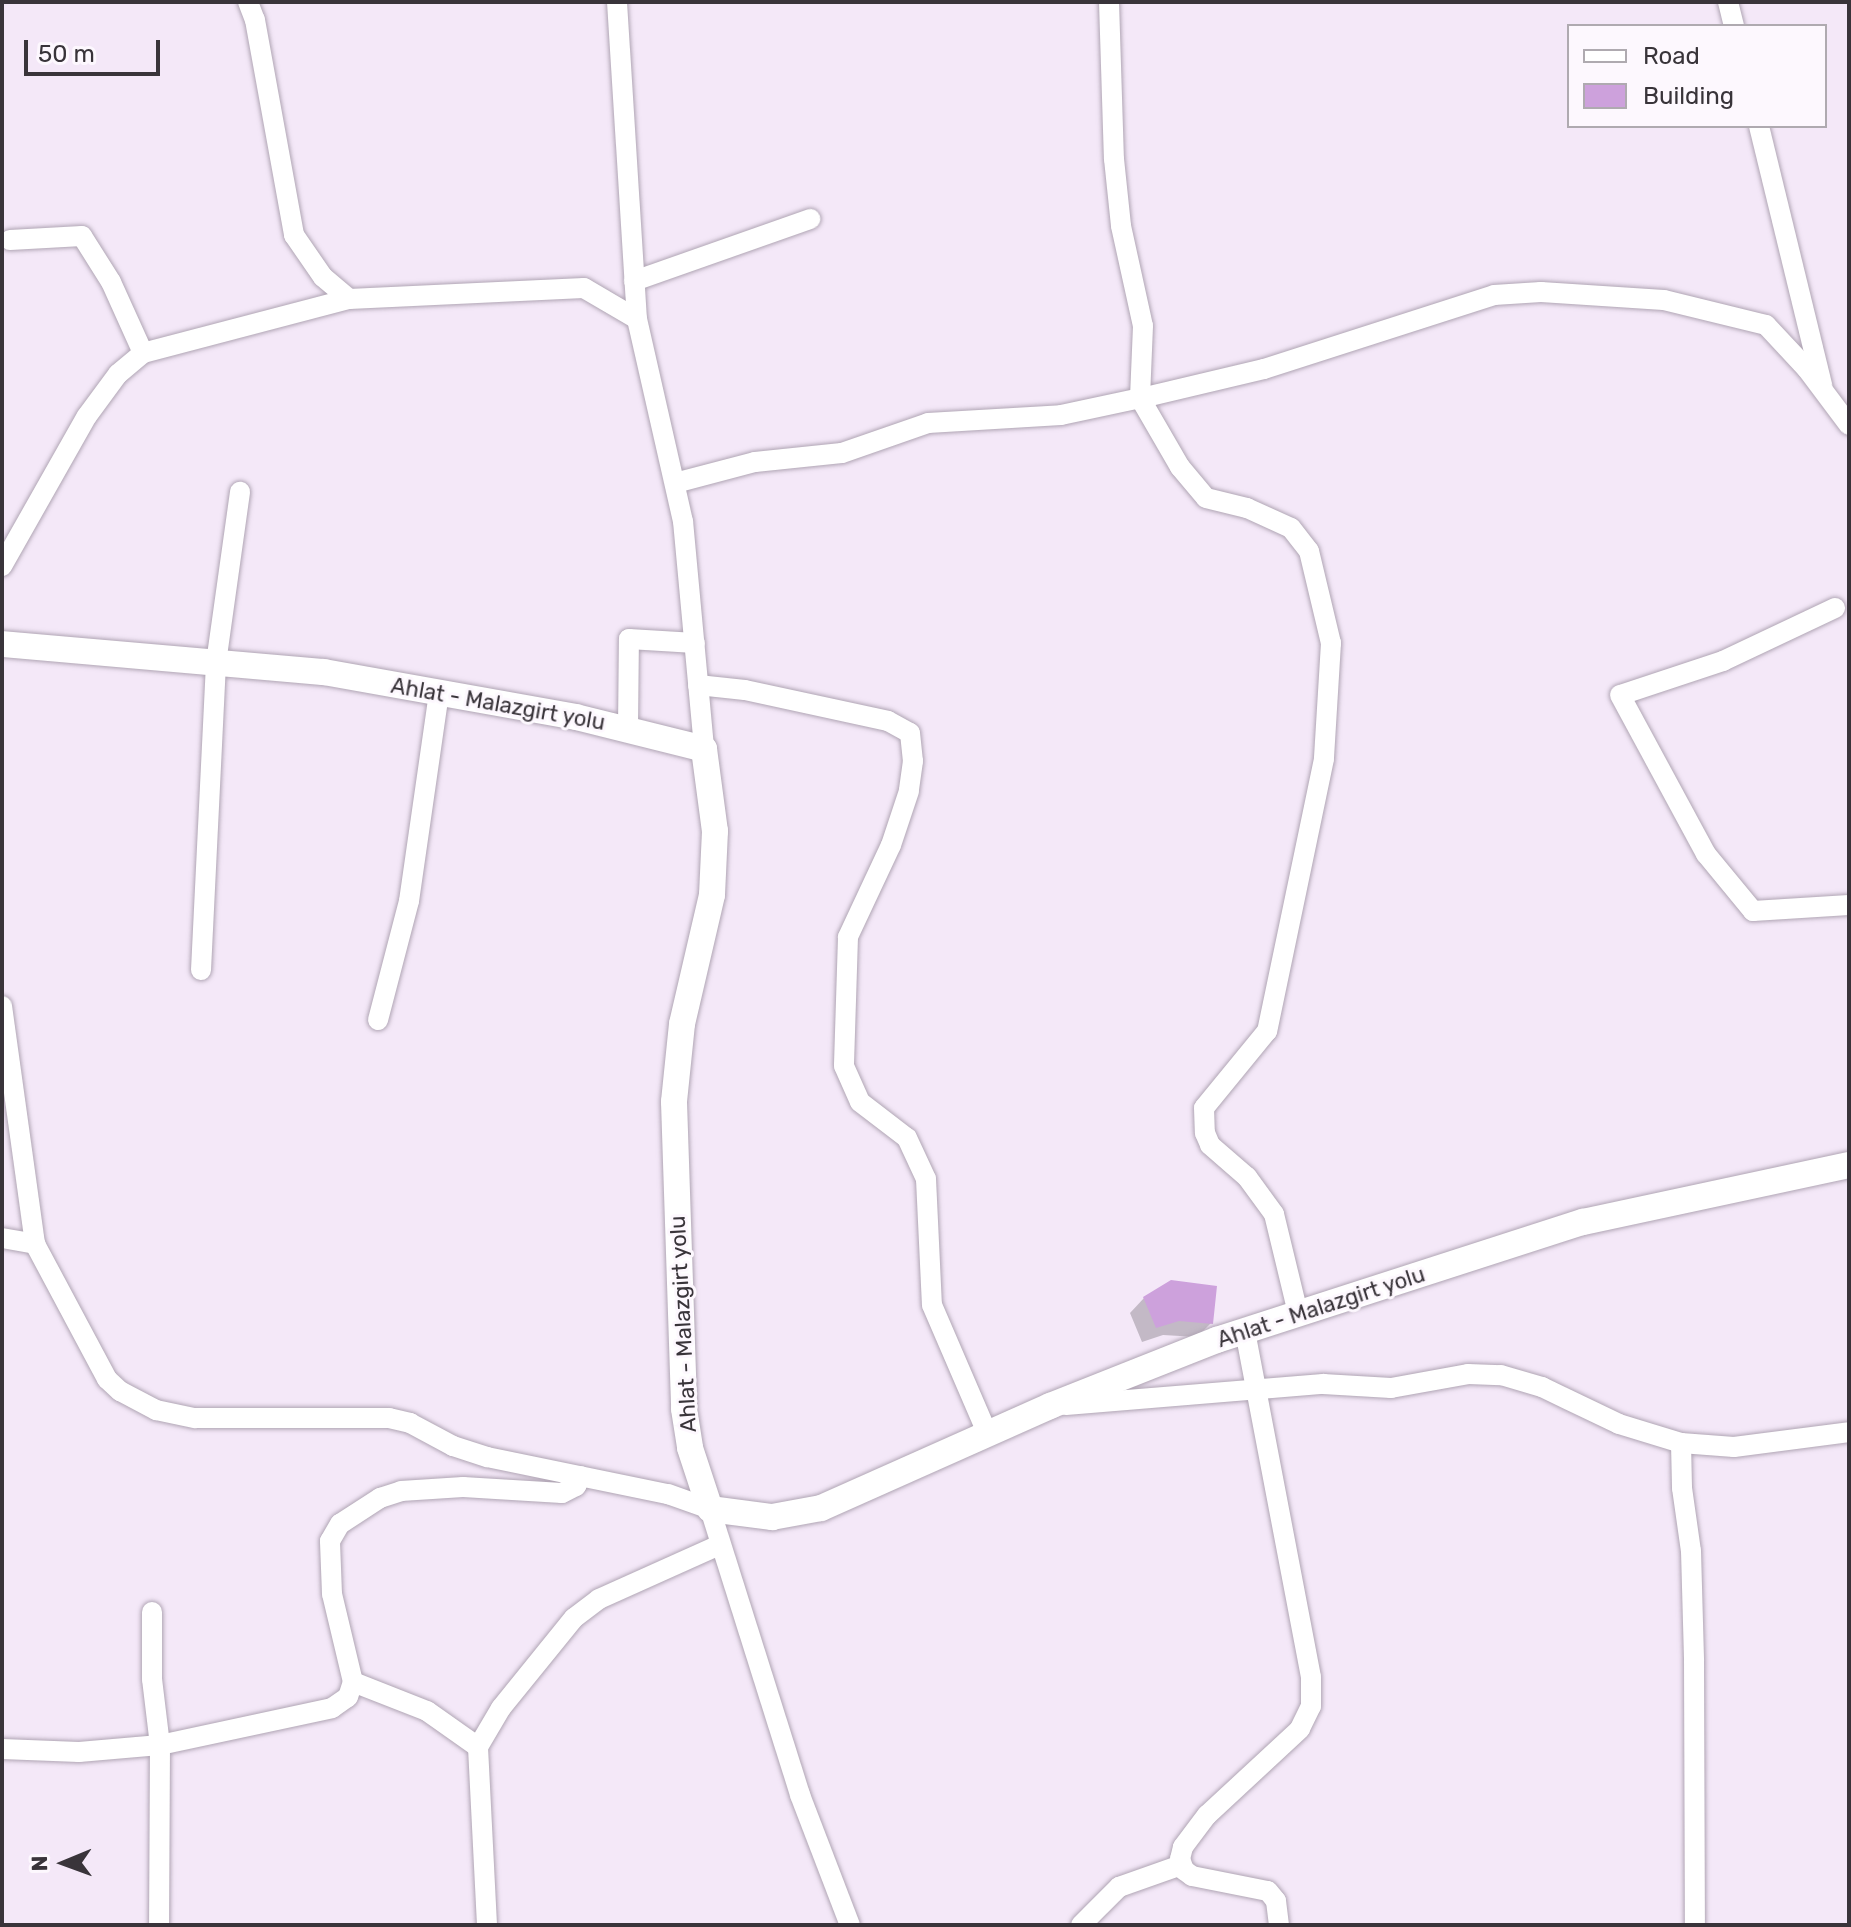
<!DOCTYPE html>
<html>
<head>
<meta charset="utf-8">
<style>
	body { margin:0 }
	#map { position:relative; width:1851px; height:1927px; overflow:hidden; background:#f4e8f8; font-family:Rubik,sans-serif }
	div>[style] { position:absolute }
	.shadow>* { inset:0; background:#0003 }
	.building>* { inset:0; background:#cda1dc }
	.roads { filter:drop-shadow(0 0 2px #b0a5b4) drop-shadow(0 0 2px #b0a5b4) }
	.minor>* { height:20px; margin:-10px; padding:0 10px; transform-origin:10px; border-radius:10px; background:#fff }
	.major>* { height:26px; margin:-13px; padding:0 13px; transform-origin:13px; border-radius:13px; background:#fff }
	span { translate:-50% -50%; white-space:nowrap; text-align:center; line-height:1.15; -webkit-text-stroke:6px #fdf8fe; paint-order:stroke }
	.street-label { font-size:22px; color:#39343a }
	.frame { position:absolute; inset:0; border:4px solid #39343a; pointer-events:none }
	.legend { position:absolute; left:1567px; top:24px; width:260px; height:104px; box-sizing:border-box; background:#fdf8fe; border:2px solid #afaab0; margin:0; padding:10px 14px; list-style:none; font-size:24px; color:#39343a }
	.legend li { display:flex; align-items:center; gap:16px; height:40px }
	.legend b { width:40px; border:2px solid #afaab0 }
	.north { position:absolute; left:24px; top:1823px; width:80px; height:80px; -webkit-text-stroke:6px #fdf8fe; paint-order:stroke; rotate:269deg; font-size:22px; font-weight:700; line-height:32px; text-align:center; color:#39343a }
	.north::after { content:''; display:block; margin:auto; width:28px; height:36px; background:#39343a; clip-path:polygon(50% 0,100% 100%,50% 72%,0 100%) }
	.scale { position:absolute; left:24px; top:40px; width:136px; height:36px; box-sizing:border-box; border:4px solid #39343a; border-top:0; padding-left:10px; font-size:24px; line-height:28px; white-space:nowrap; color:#39343a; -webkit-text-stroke:6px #fdf8fe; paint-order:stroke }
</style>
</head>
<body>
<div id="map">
	<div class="shadow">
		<i style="clip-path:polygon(1144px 1298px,1211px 1323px,1197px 1337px,1163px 1335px,1142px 1342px,1130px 1313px)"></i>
	</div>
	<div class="building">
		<i style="clip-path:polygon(1171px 1280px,1217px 1286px,1213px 1324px,1179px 1321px,1156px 1328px,1143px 1297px)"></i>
	</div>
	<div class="roads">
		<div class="minor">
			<i style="left:248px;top:2px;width:19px;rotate:69deg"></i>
			<i style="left:255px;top:20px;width:219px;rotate:79.7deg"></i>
			<i style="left:294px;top:235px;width:51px;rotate:55.4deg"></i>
			<i style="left:323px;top:277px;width:34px;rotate:40deg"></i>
			<i style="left:617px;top:2px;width:318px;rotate:86.4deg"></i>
			<i style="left:637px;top:319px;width:207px;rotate:77.2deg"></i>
			<i style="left:683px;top:521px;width:229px;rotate:84.7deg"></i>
			<i style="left:1109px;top:2px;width:157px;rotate:88.2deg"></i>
			<i style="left:1114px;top:159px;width:67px;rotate:84deg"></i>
			<i style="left:1121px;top:226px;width:102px;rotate:77.6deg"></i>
			<i style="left:1143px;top:326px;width:72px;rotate:92.4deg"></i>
			<i style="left:1140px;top:398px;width:80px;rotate:59.9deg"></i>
			<i style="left:1180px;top:467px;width:40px;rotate:50deg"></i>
			<i style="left:1206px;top:498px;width:42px;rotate:13.7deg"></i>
			<i style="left:1247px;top:508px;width:48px;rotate:24.4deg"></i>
			<i style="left:1291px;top:528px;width:29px;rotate:52deg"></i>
			<i style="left:1309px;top:551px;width:95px;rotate:76.6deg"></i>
			<i style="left:1331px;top:643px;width:116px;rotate:93.5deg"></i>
			<i style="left:1324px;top:759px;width:278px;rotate:101.8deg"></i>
			<i style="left:1267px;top:1031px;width:99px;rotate:129.3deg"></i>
			<i style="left:1204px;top:1108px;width:25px;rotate:88deg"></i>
			<i style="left:1205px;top:1133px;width:13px;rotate:67deg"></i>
			<i style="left:1210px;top:1145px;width:49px;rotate:40.9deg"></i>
			<i style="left:1247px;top:1177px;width:46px;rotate:53.9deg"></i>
			<i style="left:1274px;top:1214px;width:102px;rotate:76.4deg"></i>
			<i style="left:1728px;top:2px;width:25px;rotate:76deg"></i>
			<i style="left:1759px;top:126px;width:267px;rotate:76.3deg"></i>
			<i style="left:10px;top:240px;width:72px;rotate:-3.2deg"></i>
			<i style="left:82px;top:236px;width:54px;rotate:57.8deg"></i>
			<i style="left:111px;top:282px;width:78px;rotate:65.7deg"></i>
			<i style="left:143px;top:353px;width:213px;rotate:-14.7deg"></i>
			<i style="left:349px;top:299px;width:235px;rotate:-2.7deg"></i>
			<i style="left:584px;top:288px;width:61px;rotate:30.3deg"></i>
			<i style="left:634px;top:281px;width:187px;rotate:-19.4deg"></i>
			<i style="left:675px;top:483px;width:83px;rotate:-14.7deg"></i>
			<i style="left:755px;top:462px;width:87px;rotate:-5.9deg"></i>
			<i style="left:842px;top:453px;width:91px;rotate:-19.2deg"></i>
			<i style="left:928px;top:423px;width:133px;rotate:-3.4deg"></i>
			<i style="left:1061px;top:415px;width:91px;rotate:-12.1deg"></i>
			<i style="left:1150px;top:396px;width:117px;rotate:-13.3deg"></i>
			<i style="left:1264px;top:369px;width:242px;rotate:-17.8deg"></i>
			<i style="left:1494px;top:295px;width:47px;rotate:-3.7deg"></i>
			<i style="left:1541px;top:292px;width:123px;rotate:3.7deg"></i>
			<i style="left:1664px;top:300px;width:105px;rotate:13.8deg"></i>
			<i style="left:1766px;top:325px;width:60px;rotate:47deg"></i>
			<i style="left:1807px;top:369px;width:70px;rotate:53.1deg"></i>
			<i style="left:2px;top:566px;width:172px;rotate:-60.5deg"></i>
			<i style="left:87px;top:416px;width:52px;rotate:-53.6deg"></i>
			<i style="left:118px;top:374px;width:33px;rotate:-40deg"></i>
			<i style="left:1835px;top:608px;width:124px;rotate:154.7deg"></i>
			<i style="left:1723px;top:661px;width:108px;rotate:161.7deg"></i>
			<i style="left:1620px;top:695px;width:181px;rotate:61.6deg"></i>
			<i style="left:1706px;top:854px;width:74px;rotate:50.5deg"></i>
			<i style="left:1753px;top:911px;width:96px;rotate:-3.6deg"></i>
			<i style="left:698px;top:685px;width:47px;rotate:6.1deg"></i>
			<i style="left:745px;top:690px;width:146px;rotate:12.2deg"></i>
			<i style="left:888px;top:721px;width:25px;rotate:29deg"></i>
			<i style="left:910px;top:733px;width:28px;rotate:84deg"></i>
			<i style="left:913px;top:761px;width:30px;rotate:98deg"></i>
			<i style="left:909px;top:791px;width:57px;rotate:108.4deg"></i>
			<i style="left:891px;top:845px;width:102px;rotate:115.1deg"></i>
			<i style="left:848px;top:937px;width:129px;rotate:91.8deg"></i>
			<i style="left:844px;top:1066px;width:39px;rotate:66deg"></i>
			<i style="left:860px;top:1102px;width:59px;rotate:37.5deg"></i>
			<i style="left:907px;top:1138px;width:45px;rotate:65.1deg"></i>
			<i style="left:926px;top:1179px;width:126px;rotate:87.3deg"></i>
			<i style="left:932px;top:1305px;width:142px;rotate:66.7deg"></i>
			<i style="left:628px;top:728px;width:89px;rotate:-89.4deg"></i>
			<i style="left:629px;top:639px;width:66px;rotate:3.5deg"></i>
			<i style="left:201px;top:970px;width:307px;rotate:-87.2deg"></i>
			<i style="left:216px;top:663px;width:173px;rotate:-82deg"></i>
			<i style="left:2px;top:1006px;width:240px;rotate:82.1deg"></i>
			<i style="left:35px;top:1244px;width:153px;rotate:61.9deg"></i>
			<i style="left:107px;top:1379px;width:18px;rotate:43deg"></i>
			<i style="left:120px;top:1391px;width:41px;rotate:27.8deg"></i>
			<i style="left:156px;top:1410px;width:40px;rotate:12deg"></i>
			<i style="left:195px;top:1418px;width:194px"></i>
			<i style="left:389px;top:1418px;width:22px;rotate:13deg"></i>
			<i style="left:410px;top:1423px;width:49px;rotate:28.1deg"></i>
			<i style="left:453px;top:1446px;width:36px;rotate:18deg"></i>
			<i style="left:487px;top:1457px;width:185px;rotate:11.6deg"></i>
			<i style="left:668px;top:1494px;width:45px;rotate:19.7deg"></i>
			<i style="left:710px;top:1509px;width:300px;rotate:72.5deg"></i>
			<i style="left:800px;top:1795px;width:139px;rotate:69deg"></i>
			<i style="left:378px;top:1020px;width:123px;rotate:-75.4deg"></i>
			<i style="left:409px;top:901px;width:210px;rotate:-81.8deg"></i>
			<i style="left:2px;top:1238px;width:34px;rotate:10deg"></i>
			<i style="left:1245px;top:1331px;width:352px;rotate:79.2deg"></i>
			<i style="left:1311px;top:1677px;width:29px;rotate:90deg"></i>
			<i style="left:1311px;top:1706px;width:25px;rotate:116deg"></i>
			<i style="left:1300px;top:1729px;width:127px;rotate:137.2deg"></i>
			<i style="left:1207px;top:1815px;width:40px;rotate:127deg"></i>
			<i style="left:1183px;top:1847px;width:12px;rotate:104deg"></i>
			<i style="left:1180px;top:1859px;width:12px;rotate:70deg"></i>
			<i style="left:1184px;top:1870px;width:10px;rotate:37deg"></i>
			<i style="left:1192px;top:1876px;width:77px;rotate:11.2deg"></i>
			<i style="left:1268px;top:1891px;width:13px;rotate:51deg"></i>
			<i style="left:1276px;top:1901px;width:24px;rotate:83deg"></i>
			<i style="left:1066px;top:1405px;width:258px;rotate:-4.7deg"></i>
			<i style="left:1323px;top:1384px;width:68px;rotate:3.4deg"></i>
			<i style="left:1391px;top:1388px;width:78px;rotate:-10.3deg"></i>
			<i style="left:1468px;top:1374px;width:33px;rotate:2deg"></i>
			<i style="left:1501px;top:1375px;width:43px;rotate:16.3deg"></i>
			<i style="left:1542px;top:1387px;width:85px;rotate:25.7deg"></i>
			<i style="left:1619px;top:1424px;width:65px;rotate:17deg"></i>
			<i style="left:1681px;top:1443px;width:53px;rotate:4.3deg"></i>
			<i style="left:1734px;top:1447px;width:116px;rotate:-7.4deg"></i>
			<i style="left:1681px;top:1443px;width:45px;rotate:88.7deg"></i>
			<i style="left:1682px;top:1488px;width:64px;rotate:81.9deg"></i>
			<i style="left:1691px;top:1551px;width:110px;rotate:88.4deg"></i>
			<i style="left:1694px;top:1661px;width:264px;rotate:89.8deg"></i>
			<i style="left:152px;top:1612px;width:67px;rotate:90deg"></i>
			<i style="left:152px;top:1679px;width:66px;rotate:83.1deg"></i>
			<i style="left:160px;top:1745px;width:180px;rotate:90.3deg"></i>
			<i style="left:478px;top:1747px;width:45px;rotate:-59.5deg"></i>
			<i style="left:501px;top:1708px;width:116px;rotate:-51deg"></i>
			<i style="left:574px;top:1618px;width:31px;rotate:-37deg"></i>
			<i style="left:599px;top:1599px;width:132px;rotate:-24.2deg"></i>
			<i style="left:2px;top:1749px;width:77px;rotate:2.2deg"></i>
			<i style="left:79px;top:1752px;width:81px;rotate:-4.9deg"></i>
			<i style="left:160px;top:1745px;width:176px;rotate:-12.1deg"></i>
			<i style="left:332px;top:1708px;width:19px;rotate:-35deg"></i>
			<i style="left:348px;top:1697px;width:16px;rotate:-72deg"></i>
			<i style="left:487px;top:1925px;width:178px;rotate:-92.9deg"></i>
			<i style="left:478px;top:1747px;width:62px;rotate:-144.8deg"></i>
			<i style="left:427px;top:1711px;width:79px;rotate:-158.6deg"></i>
			<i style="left:353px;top:1682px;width:90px;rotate:-103.4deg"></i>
			<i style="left:332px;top:1594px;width:53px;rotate:-92.2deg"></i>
			<i style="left:330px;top:1541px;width:20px;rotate:-60deg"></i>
			<i style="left:340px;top:1524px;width:48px;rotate:-33deg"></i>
			<i style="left:380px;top:1498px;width:22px;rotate:-18deg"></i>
			<i style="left:401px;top:1491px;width:62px;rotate:-3.7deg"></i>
			<i style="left:463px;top:1487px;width:99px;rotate:3.5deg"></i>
			<i style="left:562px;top:1493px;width:16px;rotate:-27deg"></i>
			<i style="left:576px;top:1486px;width:11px;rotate:-63deg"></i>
			<i style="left:1081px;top:1925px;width:54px;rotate:-45deg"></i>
			<i style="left:1119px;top:1887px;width:66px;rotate:-19.5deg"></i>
		</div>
		<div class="major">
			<i style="left:2px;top:644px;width:323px;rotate:5deg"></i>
			<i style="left:324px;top:672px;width:256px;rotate:10.1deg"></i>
			<i style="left:576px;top:717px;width:132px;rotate:14deg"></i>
			<i style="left:704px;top:749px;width:83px;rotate:82.4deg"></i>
			<i style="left:715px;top:831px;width:64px;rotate:92.7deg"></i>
			<i style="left:712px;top:895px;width:132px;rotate:103.1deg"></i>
			<i style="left:682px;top:1024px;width:78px;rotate:95.9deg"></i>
			<i style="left:674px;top:1102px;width:307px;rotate:88.1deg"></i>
			<i style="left:684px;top:1409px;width:39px;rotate:81deg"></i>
			<i style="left:690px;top:1448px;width:64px;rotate:71.8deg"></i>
			<i style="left:710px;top:1509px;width:63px;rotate:7.4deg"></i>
			<i style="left:772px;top:1517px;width:50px;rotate:-10.4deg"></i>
			<i style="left:821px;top:1508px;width:251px;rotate:-24deg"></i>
			<i style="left:1050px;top:1406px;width:180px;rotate:-21.6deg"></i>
			<i style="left:1217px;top:1340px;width:385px;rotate:-17.9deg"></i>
			<i style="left:1583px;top:1222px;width:272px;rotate:-12.1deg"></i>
		</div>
	</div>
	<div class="street-label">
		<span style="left:498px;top:704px;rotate:10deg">Ahlat - Malazgirt yolu</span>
		<span style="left:1321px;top:1307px;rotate:-18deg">Ahlat - Malazgirt yolu</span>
		<span style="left:683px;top:1324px;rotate:-93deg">Ahlat - Malazgirt yolu</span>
	</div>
	<div class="frame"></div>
	<ul class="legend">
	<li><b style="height:10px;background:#fff"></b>Road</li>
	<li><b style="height:22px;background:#cda1dc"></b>Building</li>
	</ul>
	<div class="north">N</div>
	<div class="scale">50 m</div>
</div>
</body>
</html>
